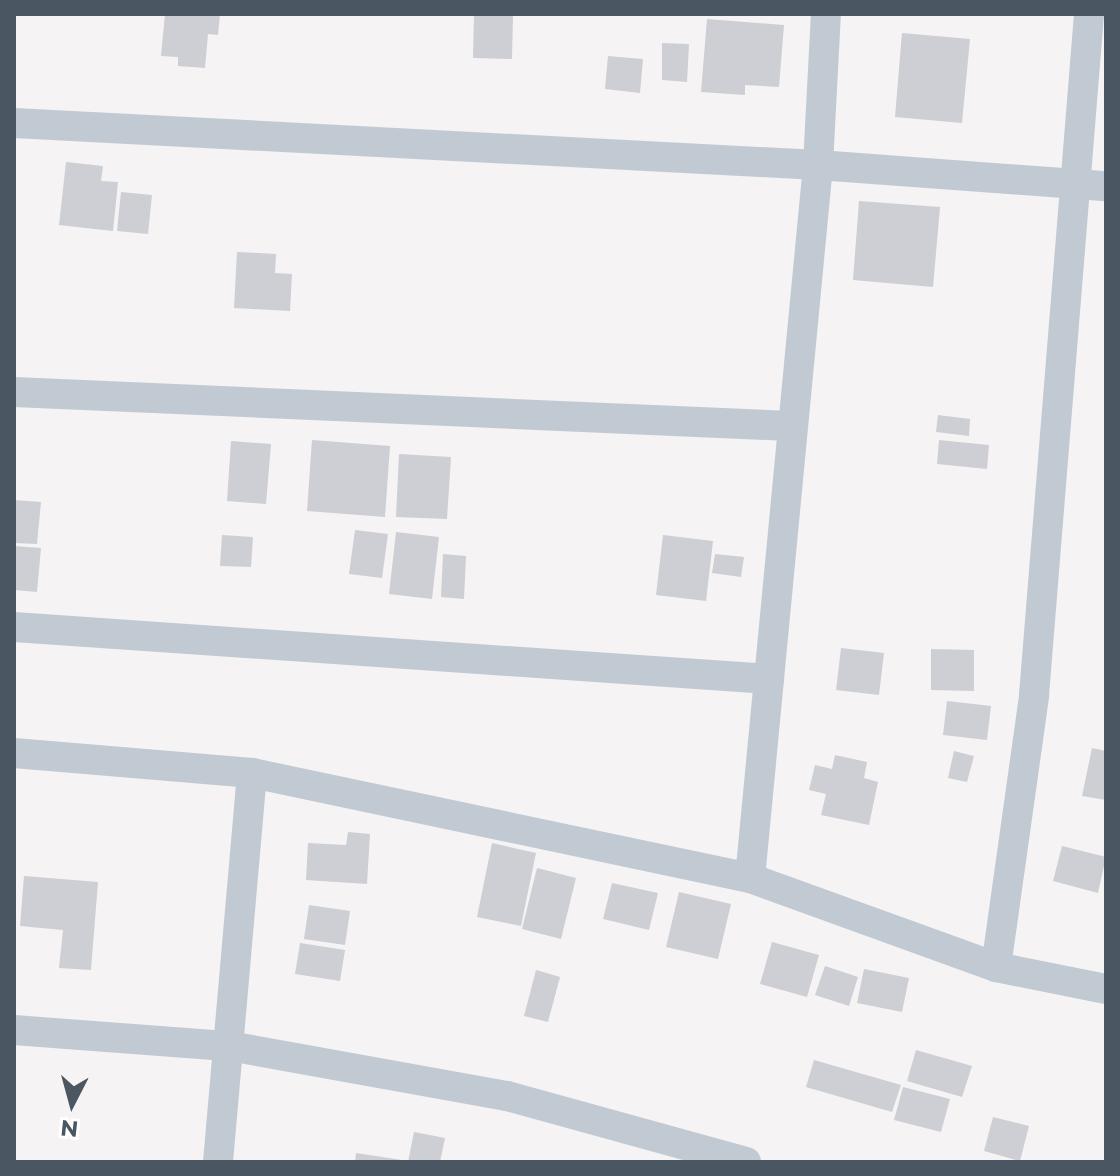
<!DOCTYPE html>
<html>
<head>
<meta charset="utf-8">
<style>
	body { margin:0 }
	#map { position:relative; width:1120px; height:1176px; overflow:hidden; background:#f5f3f3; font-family:Montserrat,sans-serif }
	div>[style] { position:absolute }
	.building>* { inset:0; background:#cdcfd5 }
	.street>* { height:30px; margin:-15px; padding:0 15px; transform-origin:15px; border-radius:15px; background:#c1cad2 }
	span { translate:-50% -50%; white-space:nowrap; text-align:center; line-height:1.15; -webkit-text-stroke:8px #fff; paint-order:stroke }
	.frame { position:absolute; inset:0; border:16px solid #4a5661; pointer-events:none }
	.north { position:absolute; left:32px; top:1064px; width:80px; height:80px; -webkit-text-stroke:6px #fff; paint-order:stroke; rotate:186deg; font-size:22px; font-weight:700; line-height:32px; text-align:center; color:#4a5661 }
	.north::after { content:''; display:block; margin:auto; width:28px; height:36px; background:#4a5661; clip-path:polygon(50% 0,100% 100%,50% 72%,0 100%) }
</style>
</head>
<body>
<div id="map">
	<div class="building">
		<i style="clip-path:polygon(165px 14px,220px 14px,218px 35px,208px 34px,205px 68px,178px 66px,178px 57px,161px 56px)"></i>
		<i style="clip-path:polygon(474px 14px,513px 14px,512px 59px,473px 58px)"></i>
		<i style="clip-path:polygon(707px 19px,784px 25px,779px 87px,745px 85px,745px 95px,701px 92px)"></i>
		<i style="clip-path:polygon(902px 33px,970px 39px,962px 123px,895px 117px)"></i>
		<i style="clip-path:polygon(662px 43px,689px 44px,687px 82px,662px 80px)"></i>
		<i style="clip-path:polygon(608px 56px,643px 59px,640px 93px,605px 89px)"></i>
		<i style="clip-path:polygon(66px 162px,103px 166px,101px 181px,118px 182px,113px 231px,59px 225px)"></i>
		<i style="clip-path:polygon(121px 192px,152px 195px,148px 234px,117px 231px)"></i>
		<i style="clip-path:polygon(859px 201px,940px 207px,933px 287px,853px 280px)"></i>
		<i style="clip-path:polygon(237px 252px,276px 254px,275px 273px,292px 274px,290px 311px,234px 308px)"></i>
		<i style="clip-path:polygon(938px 415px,970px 419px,969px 436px,936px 432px)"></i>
		<i style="clip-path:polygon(312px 440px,390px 446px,385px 517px,307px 511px)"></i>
		<i style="clip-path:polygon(939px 440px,989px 445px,987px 469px,937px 464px)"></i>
		<i style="clip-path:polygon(231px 441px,271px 444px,266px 504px,227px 501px)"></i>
		<i style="clip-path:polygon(399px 454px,451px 457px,447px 519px,396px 517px)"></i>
		<i style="clip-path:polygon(14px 500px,41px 502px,37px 544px,14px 543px)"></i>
		<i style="clip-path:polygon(355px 530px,388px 534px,382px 578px,349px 574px)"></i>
		<i style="clip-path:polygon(396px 532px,439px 537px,432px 599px,389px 594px)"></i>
		<i style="clip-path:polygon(222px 535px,253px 537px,251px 567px,220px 566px)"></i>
		<i style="clip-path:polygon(663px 535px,713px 541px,706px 601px,656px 595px)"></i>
		<i style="clip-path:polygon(14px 546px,41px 548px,37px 592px,14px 590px)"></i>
		<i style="clip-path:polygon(443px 554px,466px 556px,464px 599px,441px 597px)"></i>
		<i style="clip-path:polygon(715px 554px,744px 557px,741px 577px,712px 573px)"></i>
		<i style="clip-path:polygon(841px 648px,884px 653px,879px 695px,836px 690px)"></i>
		<i style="clip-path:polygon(931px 649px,974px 650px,974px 691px,931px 690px)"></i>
		<i style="clip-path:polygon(947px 701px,991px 706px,987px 740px,943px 735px)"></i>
		<i style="clip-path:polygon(1092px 748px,1106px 751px,1106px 800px,1082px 796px)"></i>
		<i style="clip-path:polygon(954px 751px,974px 756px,967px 782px,948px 778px)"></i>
		<i style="clip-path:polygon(835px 755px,867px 762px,864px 778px,878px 782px,869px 825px,821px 815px,826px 794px,809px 790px,815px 765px,832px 769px)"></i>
		<i style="clip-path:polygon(348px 832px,370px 834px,367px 884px,306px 880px,308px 843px,346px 845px)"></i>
		<i style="clip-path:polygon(492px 843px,536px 853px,521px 926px,477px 917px)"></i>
		<i style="clip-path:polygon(1062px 846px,1106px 857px,1098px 893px,1053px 881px)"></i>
		<i style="clip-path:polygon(537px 868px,576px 878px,561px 939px,522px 929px)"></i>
		<i style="clip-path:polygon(24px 876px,98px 882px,91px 970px,59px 968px,63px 930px,20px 926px)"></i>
		<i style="clip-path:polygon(612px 883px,658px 893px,649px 930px,603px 919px)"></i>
		<i style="clip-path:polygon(679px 892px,731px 904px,718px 959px,666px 947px)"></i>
		<i style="clip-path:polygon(309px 905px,350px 911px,345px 945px,304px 939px)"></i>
		<i style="clip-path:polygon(772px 942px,819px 955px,807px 997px,760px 984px)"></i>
		<i style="clip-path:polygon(300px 943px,345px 950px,340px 981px,295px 974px)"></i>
		<i style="clip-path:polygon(825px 966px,858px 977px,849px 1006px,815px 995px)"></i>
		<i style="clip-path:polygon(864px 969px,909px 978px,902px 1012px,857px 1003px)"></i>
		<i style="clip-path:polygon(536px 970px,560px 977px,548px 1022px,524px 1016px)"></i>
		<i style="clip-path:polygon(916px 1050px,972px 1066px,962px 1097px,907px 1081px)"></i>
		<i style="clip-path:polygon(814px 1060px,901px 1085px,892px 1112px,806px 1087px)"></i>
		<i style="clip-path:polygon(903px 1087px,950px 1099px,941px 1132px,894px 1120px)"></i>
		<i style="clip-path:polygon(993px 1117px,1029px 1126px,1020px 1161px,984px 1151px)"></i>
		<i style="clip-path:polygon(414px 1132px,445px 1138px,440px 1162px,408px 1162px)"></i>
		<i style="clip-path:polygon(356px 1153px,402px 1160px,402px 1162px,355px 1162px)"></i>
	</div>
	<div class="street">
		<i style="left:14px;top:123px;width:805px;rotate:2.99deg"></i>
		<i style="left:818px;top:165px;width:289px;rotate:4.2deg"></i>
		<i style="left:14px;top:392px;width:777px;rotate:2.51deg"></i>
		<i style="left:14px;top:627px;width:757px;rotate:3.94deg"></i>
		<i style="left:14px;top:753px;width:239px;rotate:4.8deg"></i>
		<i style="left:252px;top:773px;width:509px;rotate:11.91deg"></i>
		<i style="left:750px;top:878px;width:262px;rotate:19.9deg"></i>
		<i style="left:996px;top:967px;width:112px;rotate:11.3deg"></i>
		<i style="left:750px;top:878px;width:716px;rotate:-84.55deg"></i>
		<i style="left:818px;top:165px;width:151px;rotate:-87deg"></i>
		<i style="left:996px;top:967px;width:275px;rotate:-82deg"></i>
		<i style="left:1034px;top:695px;width:683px;rotate:-85.38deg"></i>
		<i style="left:14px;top:1030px;width:216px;rotate:4.3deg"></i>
		<i style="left:229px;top:1046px;width:282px;rotate:10.2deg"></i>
		<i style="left:507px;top:1096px;width:248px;rotate:15.4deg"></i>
		<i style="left:218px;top:1162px;width:390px;rotate:-85deg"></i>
	</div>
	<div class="frame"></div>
	<div class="north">N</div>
</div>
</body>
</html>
